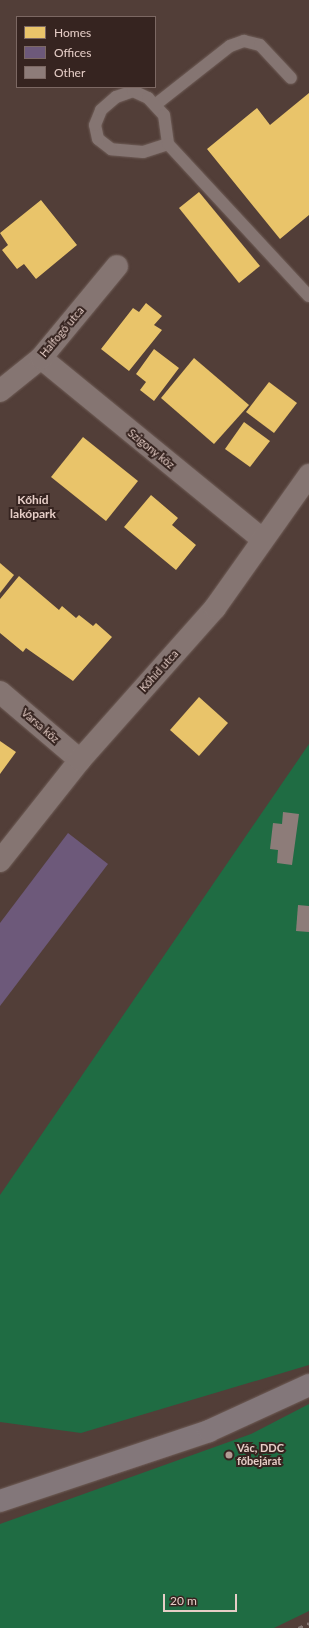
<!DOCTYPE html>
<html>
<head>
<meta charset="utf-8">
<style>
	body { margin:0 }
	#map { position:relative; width:309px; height:1628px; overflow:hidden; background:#523e38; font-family:Lato,sans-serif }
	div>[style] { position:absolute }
	.green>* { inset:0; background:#1f6c43 }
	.homes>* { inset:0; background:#e9c46a }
	.offices>* { inset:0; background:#6d597a }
	.building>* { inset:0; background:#8d7c79 }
	.roads { filter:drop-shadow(0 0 1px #6f5d57) drop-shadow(0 0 1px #6f5d57) }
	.lane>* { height:12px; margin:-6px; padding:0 6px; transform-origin:6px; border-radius:6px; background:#857572 }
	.street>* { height:22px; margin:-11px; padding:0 11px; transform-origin:11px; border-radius:11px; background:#857572 }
	.primary>* { height:22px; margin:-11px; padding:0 11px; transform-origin:11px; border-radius:11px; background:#83777a }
	.rail>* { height:3px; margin-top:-1.5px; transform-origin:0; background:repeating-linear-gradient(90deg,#877975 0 5px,transparent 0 10px) }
	.dots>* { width:11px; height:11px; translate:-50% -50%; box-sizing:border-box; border:2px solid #362420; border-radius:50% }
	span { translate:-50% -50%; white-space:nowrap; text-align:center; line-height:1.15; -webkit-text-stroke:4px #362420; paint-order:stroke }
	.street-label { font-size:11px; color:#e6cec7 }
	.poi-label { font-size:11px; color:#e6cec7; font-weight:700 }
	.left { translate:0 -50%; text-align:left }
	.neighbourhood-label { font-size:12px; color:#e6cec7; font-weight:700 }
	.legend { position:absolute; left:16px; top:16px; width:140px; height:72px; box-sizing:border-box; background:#362420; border:1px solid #7c6863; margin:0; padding:5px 7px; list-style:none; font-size:12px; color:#e6cec7 }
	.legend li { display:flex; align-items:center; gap:8px; height:20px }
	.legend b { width:20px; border:1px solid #7c6863 }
	.scale { position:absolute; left:163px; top:1594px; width:74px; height:18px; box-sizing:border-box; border:2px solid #e6cec7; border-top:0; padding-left:5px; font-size:12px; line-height:14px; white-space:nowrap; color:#e6cec7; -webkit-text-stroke:3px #362420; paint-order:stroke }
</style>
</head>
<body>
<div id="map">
	<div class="green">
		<i style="clip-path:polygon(309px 744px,309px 1365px,81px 1433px,0 1422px,0 1195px)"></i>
		<i style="clip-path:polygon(309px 1404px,309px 1611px,274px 1628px,0 1628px,0 1524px,251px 1434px)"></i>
	</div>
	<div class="homes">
		<i style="clip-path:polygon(309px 93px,309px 215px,280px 239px,207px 149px,257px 108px,270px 125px)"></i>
		<i style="clip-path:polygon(199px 192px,260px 266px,239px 283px,179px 208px)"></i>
		<i style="clip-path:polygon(41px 200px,77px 245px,36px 279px,24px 264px,17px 269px,2px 250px,8px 245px,0 233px)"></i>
		<i style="clip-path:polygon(146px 303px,162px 316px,154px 325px,162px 330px,129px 371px,101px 349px,133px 308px,139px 312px)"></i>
		<i style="clip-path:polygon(154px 349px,179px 368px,154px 401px,140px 390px,146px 382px,136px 374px)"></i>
		<i style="clip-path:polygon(194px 358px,249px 405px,214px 444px,161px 398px)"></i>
		<i style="clip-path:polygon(269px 382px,297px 403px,274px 433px,246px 412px)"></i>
		<i style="clip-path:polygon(244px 422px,270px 441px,250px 467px,225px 449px)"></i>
		<i style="clip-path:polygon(83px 437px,138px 481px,106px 521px,51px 477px)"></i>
		<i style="clip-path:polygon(151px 495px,178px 518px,172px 525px,196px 545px,176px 570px,124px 527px)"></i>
		<i style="clip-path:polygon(0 563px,14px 575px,0 593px)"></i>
		<i style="clip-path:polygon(19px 576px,59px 610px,62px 606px,76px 618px,79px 615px,93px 626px,96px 623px,112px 637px,73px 681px,26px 648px,23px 652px,0 633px,0 599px)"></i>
		<i style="clip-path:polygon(199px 697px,228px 723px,199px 756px,170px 730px)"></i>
		<i style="clip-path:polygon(0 741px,16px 752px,0 774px)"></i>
	</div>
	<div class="offices">
		<i style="clip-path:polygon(68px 833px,108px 864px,0 1006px,0 923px)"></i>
	</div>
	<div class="building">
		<i style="clip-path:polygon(283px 812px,299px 814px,292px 865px,277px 863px,278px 850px,270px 849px,273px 823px,282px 824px)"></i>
		<i style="clip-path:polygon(298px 905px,309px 906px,309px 932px,296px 931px)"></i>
	</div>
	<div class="roads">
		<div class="lane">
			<i style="left:155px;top:105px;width:95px;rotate:-38.2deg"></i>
			<i style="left:230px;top:46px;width:15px;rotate:-20deg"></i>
			<i style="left:244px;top:41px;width:16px;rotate:14deg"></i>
			<i style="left:260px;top:45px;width:45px;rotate:46.8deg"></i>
			<i style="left:168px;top:144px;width:26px;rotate:162deg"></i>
			<i style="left:143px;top:152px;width:32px;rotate:-175deg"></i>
			<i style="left:111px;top:149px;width:16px;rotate:-142deg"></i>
			<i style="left:98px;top:139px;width:14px;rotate:-102deg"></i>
			<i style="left:95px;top:125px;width:16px;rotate:-68deg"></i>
			<i style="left:101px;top:110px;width:20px;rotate:-41deg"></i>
			<i style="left:116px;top:97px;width:18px;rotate:-19deg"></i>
			<i style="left:133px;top:91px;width:17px;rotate:25deg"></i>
			<i style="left:148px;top:98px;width:23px;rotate:47deg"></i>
			<i style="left:164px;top:115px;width:29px;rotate:82deg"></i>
			<i style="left:168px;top:144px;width:207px;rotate:47.2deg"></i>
		</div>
		<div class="street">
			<i style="left:41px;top:358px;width:286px;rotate:39.3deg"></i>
			<i style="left:0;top:391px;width:53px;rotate:-38.8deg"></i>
			<i style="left:41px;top:358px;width:119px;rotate:-50.4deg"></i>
			<i style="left:0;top:692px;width:105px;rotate:40.4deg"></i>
			<i style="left:0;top:861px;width:129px;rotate:-51.6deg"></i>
			<i style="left:80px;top:760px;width:203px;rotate:-48.4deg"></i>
			<i style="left:215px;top:608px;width:163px;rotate:-54.7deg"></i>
		</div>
		<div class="primary">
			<i style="left:0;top:1501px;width:220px;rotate:-18.5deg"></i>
			<i style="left:209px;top:1431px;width:110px;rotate:-24.7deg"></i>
		</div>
	</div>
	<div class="rail">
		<i style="left:298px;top:1628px;width:12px;rotate:-24deg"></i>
	</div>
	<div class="dots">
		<i style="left:229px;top:1455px;background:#b29c95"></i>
	</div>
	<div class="street-label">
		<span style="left:62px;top:332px;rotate:-50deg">Halfogó utca</span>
		<span style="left:151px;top:449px;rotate:39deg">Szigony köz</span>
		<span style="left:159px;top:671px;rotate:-48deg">Kőhíd utca</span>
		<span style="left:40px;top:726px;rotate:41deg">Varsa köz</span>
	</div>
	<div class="poi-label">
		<span class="left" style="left:237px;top:1455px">Vác, DDC<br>főbejárat</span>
	</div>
	<div class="neighbourhood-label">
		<span style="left:33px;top:507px">Kőhíd<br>lakópark</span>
	</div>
	<ul class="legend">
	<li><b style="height:11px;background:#e9c46a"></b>Homes</li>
	<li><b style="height:11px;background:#6d597a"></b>Offices</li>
	<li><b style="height:11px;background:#8d7c79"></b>Other</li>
	</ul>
	<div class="scale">20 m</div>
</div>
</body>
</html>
